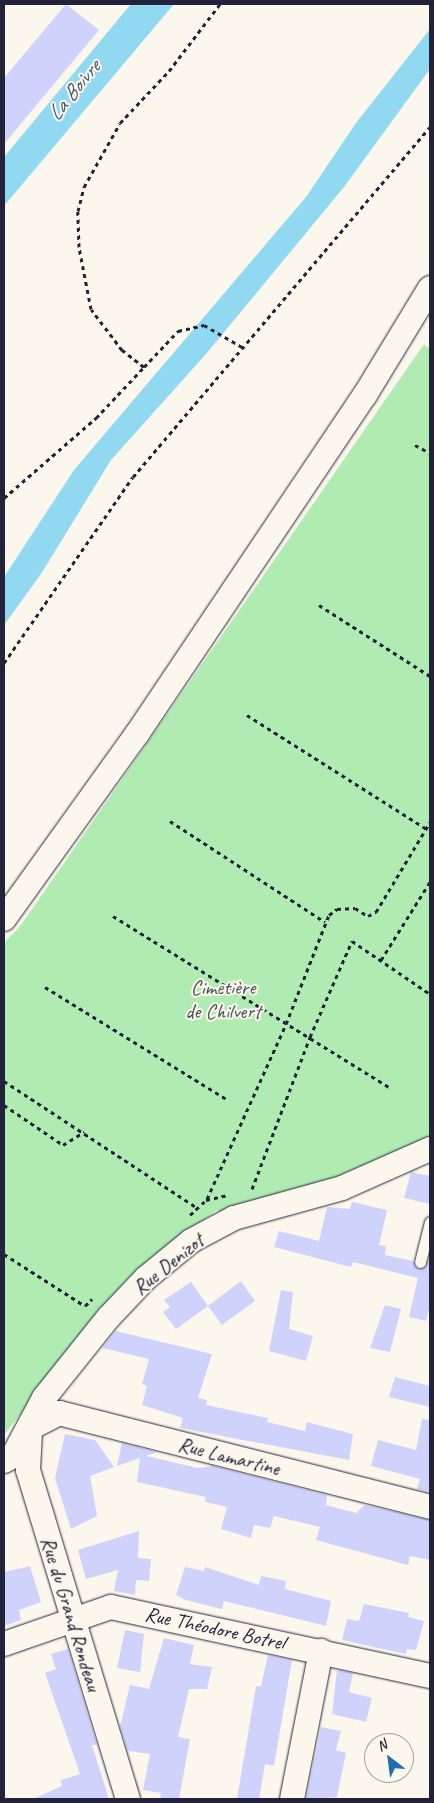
<!DOCTYPE html>
<html>
<head>
<meta charset="utf-8">
<style>
	body { margin:0 }
	#map { position:relative; width:434px; height:1803px; overflow:hidden; background:#fbf7ec; font-family:Caveat,sans-serif }
	div>[style] { position:absolute }
	.green>* { inset:0; background:#b0ecb2 }
	.water>* { inset:0; background:#90d9f1 }
	.building>* { inset:0; background:#cfd3fc }
	.path>* { height:3px; margin-top:-1.5px; transform-origin:0; background:repeating-linear-gradient(90deg,#22223b 0 4px,transparent 0 8px) }
	.roads { filter:drop-shadow(0 0 1px #22223b) drop-shadow(0 0 1px #22223b) }
	.service>* { height:11px; margin:-5.5px; padding:0 5.5px; transform-origin:5.5px; border-radius:5.5px; background:#fbf7ec }
	.minor>* { height:24px; margin:-12px; padding:0 12px; transform-origin:12px; border-radius:12px; background:#fbf7ec }
	span { translate:-50% -50%; white-space:nowrap; text-align:center; line-height:1.15; -webkit-text-stroke:4px #fbf7ec; paint-order:stroke }
	.park-label { font-size:21px; color:#465459 }
	.street-label { font-size:21px; color:#22223b }
	.water-label { font-size:22px; color:#435972; font-style:italic }
	.frame { position:absolute; inset:0; border:5px solid #22223b; pointer-events:none }
	.north { position:absolute; left:364px; top:1733px; width:50px; height:50px; box-sizing:border-box; background:#fbf7ec; border:1px solid #a4a2a5; border-radius:50%; rotate:330deg; font-size:14px; font-weight:700; line-height:20px; text-align:center; color:#22223b }
	.north::after { content:''; display:block; margin:auto; width:18px; height:22px; background:#1f6fb2; clip-path:polygon(50% 0,100% 100%,50% 72%,0 100%) }
</style>
</head>
<body>
<div id="map">
	<div class="green">
		<i style="clip-path:polygon(424px 344px,430px 349px,430px 1142px,396px 1158px,224px 1216px,217px 1210px,129px 1277px,4px 1435px,4px 943px,21px 925px)"></i>
	</div>
	<div class="water">
		<i style="clip-path:polygon(131px 4px,174px 4px,4px 206px,4px 157px)"></i>
		<i style="clip-path:polygon(430px 29px,430px 69px,344px 187px,206px 354px,111px 460px,41px 574px,4px 625px,4px 577px,74px 470px,306px 197px,356px 123px)"></i>
	</div>
	<div class="building">
		<i style="clip-path:polygon(66px 4px,99px 30px,4px 144px,4px 78px)"></i>
		<i style="clip-path:polygon(411px 1172px,430px 1176px,430px 1204px,404px 1198px)"></i>
		<i style="clip-path:polygon(352px 1202px,387px 1210px,379px 1245px,386px 1246px,385px 1255px,413px 1261px,419px 1269px,426px 1267px,430px 1255px,430px 1305px,426px 1321px,409px 1317px,418px 1278px,353px 1262px,351px 1267px,274px 1247px,279px 1231px,319px 1241px,327px 1207px,350px 1209px)"></i>
		<i style="clip-path:polygon(241px 1281px,255px 1301px,222px 1325px,208px 1306px)"></i>
		<i style="clip-path:polygon(191px 1282px,208px 1306px,176px 1329px,163px 1312px,170px 1307px,164px 1300px)"></i>
		<i style="clip-path:polygon(281px 1290px,293px 1292px,289px 1329px,313px 1336px,306px 1361px,269px 1351px)"></i>
		<i style="clip-path:polygon(385px 1305px,401px 1309px,390px 1352px,370px 1348px)"></i>
		<i style="clip-path:polygon(116px 1331px,212px 1354px,198px 1398px,207px 1400px,206px 1405px,268px 1418px,267px 1422px,305px 1431px,307px 1422px,353px 1434px,349px 1460px,180px 1428px,183px 1418px,142px 1405px,147px 1386px,142px 1384px,149px 1359px,102px 1348px)"></i>
		<i style="clip-path:polygon(395px 1377px,430px 1386px,430px 1407px,389px 1397px)"></i>
		<i style="clip-path:polygon(422px 1419px,430px 1420px,430px 1493px,417px 1489px,420px 1479px,371px 1466px,378px 1440px,416px 1450px)"></i>
		<i style="clip-path:polygon(65px 1434px,95px 1440px,114px 1467px,90px 1476px,97px 1516px,71px 1529px,55px 1478px)"></i>
		<i style="clip-path:polygon(122px 1443px,157px 1452px,146px 1456px,198px 1468px,213px 1466px,327px 1495px,326px 1505px,356px 1513px,365px 1505px,430px 1520px,430px 1560px,410px 1556px,408px 1565px,316px 1540px,320px 1527px,274px 1516px,270px 1528px,254px 1525px,251px 1538px,221px 1529px,227px 1507px,205px 1502px,206px 1497px,137px 1482px,140px 1458px,117px 1466px)"></i>
		<i style="clip-path:polygon(139px 1531px,138px 1558px,151px 1559px,149px 1581px,136px 1580px,135px 1595px,114px 1591px,118px 1570px,86px 1579px,78px 1550px)"></i>
		<i style="clip-path:polygon(30px 1566px,41px 1602px,19px 1610px,21px 1620px,4px 1626px,4px 1572px)"></i>
		<i style="clip-path:polygon(185px 1567px,204px 1571px,205px 1567px,259px 1585px,261px 1576px,286px 1581px,285px 1589px,331px 1601px,326px 1626px,224px 1601px,222px 1609px,186px 1600px,176px 1595px)"></i>
		<i style="clip-path:polygon(364px 1604px,409px 1613px,408px 1617px,424px 1621px,416px 1650px,407px 1649px,406px 1654px,342px 1640px,347px 1619px,359px 1621px)"></i>
		<i style="clip-path:polygon(125px 1630px,144px 1634px,140px 1672px,117px 1668px)"></i>
		<i style="clip-path:polygon(164px 1638px,194px 1645px,190px 1664px,212px 1667px,207px 1689px,189px 1689px,178px 1737px,190px 1739px,179px 1799px,160px 1799px,161px 1793px,143px 1790px,150px 1754px,128px 1751px,120px 1727px,130px 1685px,149px 1689px)"></i>
		<i style="clip-path:polygon(68px 1649px,97px 1745px,92px 1745px,109px 1799px,33px 1799px,62px 1786px,61px 1780px,80px 1774px,45px 1673px,56px 1669px,51px 1654px)"></i>
		<i style="clip-path:polygon(268px 1655px,292px 1660px,274px 1766px,265px 1764px,259px 1799px,237px 1799px,256px 1686px,261px 1686px)"></i>
		<i style="clip-path:polygon(337px 1670px,353px 1673px,349px 1692px,372px 1698px,366px 1722px,332px 1714px)"></i>
		<i style="clip-path:polygon(321px 1727px,341px 1731px,336px 1750px,346px 1753px,337px 1797px,306px 1799px)"></i>
	</div>
	<div class="path">
		<i style="left:144px;top:367px;width:50px;rotate:-46.6deg"></i>
		<i style="left:178px;top:331px;width:27px;rotate:-13deg"></i>
		<i style="left:204px;top:325px;width:44px;rotate:30.1deg"></i>
		<i style="left:415px;top:445px;width:17px;rotate:28deg"></i>
		<i style="left:4px;top:498px;width:122px;rotate:-41deg"></i>
		<i style="left:96px;top:418px;width:70px;rotate:-46.7deg"></i>
		<i style="left:144px;top:367px;width:28px;rotate:-142deg"></i>
		<i style="left:122px;top:350px;width:51px;rotate:-127.1deg"></i>
		<i style="left:91px;top:309px;width:63px;rotate:-101deg"></i>
		<i style="left:79px;top:247px;width:36px;rotate:-92deg"></i>
		<i style="left:78px;top:211px;width:25px;rotate:-76deg"></i>
		<i style="left:84px;top:187px;width:73px;rotate:-60.6deg"></i>
		<i style="left:120px;top:123px;width:71px;rotate:-46.7deg"></i>
		<i style="left:169px;top:71px;width:84px;rotate:-52.7deg"></i>
		<i style="left:319px;top:605px;width:132px;rotate:32.6deg"></i>
		<i style="left:4px;top:663px;width:226px;rotate:-55.3deg"></i>
		<i style="left:133px;top:477px;width:459px;rotate:-49.7deg"></i>
		<i style="left:247px;top:715px;width:217px;rotate:32.4deg"></i>
		<i style="left:170px;top:821px;width:185px;rotate:33.1deg"></i>
		<i style="left:113px;top:916px;width:326px;rotate:31.8deg"></i>
		<i style="left:381px;top:960px;width:92px;rotate:-57.9deg"></i>
		<i style="left:45px;top:987px;width:215px;rotate:31.7deg"></i>
		<i style="left:4px;top:1081px;width:231px;rotate:33.3deg"></i>
		<i style="left:4px;top:1105px;width:71px;rotate:34.1deg"></i>
		<i style="left:63px;top:1145px;width:25px;rotate:-32deg"></i>
		<i style="left:252px;top:1189px;width:163px;rotate:-69.1deg"></i>
		<i style="left:310px;top:1037px;width:105px;rotate:-66.4deg"></i>
		<i style="left:352px;top:941px;width:94px;rotate:34.2deg"></i>
		<i style="left:207px;top:1199px;width:192px;rotate:-65.7deg"></i>
		<i style="left:286px;top:1024px;width:117px;rotate:-68.5deg"></i>
		<i style="left:329px;top:915px;width:10px;rotate:-37deg"></i>
		<i style="left:337px;top:909px;width:18px;rotate:-3deg"></i>
		<i style="left:355px;top:908px;width:15px;rotate:32deg"></i>
		<i style="left:368px;top:916px;width:9px;rotate:-27deg"></i>
		<i style="left:376px;top:912px;width:105px;rotate:-59deg"></i>
		<i style="left:190px;top:1215px;width:22px;rotate:-43deg"></i>
		<i style="left:206px;top:1200px;width:22px;rotate:-13deg"></i>
		<i style="left:4px;top:1254px;width:96px;rotate:32.7deg"></i>
		<i style="left:85px;top:1306px;width:10px;rotate:-45deg"></i>
	</div>
	<div class="roads">
		<div class="service">
			<i style="left:420px;top:1262px;width:41px;rotate:-76deg"></i>
		</div>
		<div class="minor">
			<i style="left:4px;top:919px;width:228px;rotate:-54.3deg"></i>
			<i style="left:137px;top:734px;width:409px;rotate:-56.1deg"></i>
			<i style="left:365px;top:395px;width:125px;rotate:-58.7deg"></i>
			<i style="left:30px;top:1428px;width:33px;rotate:-27deg"></i>
			<i style="left:59px;top:1413px;width:383px;rotate:14.2deg"></i>
			<i style="left:30px;top:1432px;width:38px;rotate:93deg"></i>
			<i style="left:28px;top:1470px;width:344px;rotate:73.1deg"></i>
			<i style="left:4px;top:1461px;width:10px;rotate:-29deg"></i>
			<i style="left:13px;top:1456px;width:66px;rotate:-61.9deg"></i>
			<i style="left:44px;top:1398px;width:104px;rotate:-51.3deg"></i>
			<i style="left:109px;top:1317px;width:54px;rotate:-46.5deg"></i>
			<i style="left:146px;top:1278px;width:58px;rotate:-39.4deg"></i>
			<i style="left:191px;top:1241px;width:49px;rotate:-28.1deg"></i>
			<i style="left:234px;top:1218px;width:112px;rotate:-15.5deg"></i>
			<i style="left:342px;top:1188px;width:96px;rotate:-23.9deg"></i>
			<i style="left:4px;top:1644px;width:113px;rotate:-19.1deg"></i>
			<i style="left:111px;top:1607px;width:326px;rotate:12.2deg"></i>
			<i style="left:292px;top:1799px;width:151px;rotate:-78.9deg"></i>
		</div>
	</div>
	<div class="park-label">
		<span style="left:223px;top:999px">Cimetière<br>de Chilvert</span>
	</div>
	<div class="street-label">
		<span style="left:168px;top:1264px;rotate:-39deg">Rue Denizot</span>
		<span style="left:229px;top:1456px;rotate:14deg">Rue Lamartine</span>
		<span style="left:71px;top:1614px;rotate:73deg">Rue du Grand Rondeau</span>
		<span style="left:215px;top:1628px;rotate:12deg">Rue Théodore Botrel</span>
	</div>
	<div class="water-label">
		<span style="left:74px;top:91px;rotate:-51deg">La Boivre</span>
	</div>
	<div class="frame"></div>
	<div class="north">N</div>
</div>
</body>
</html>
